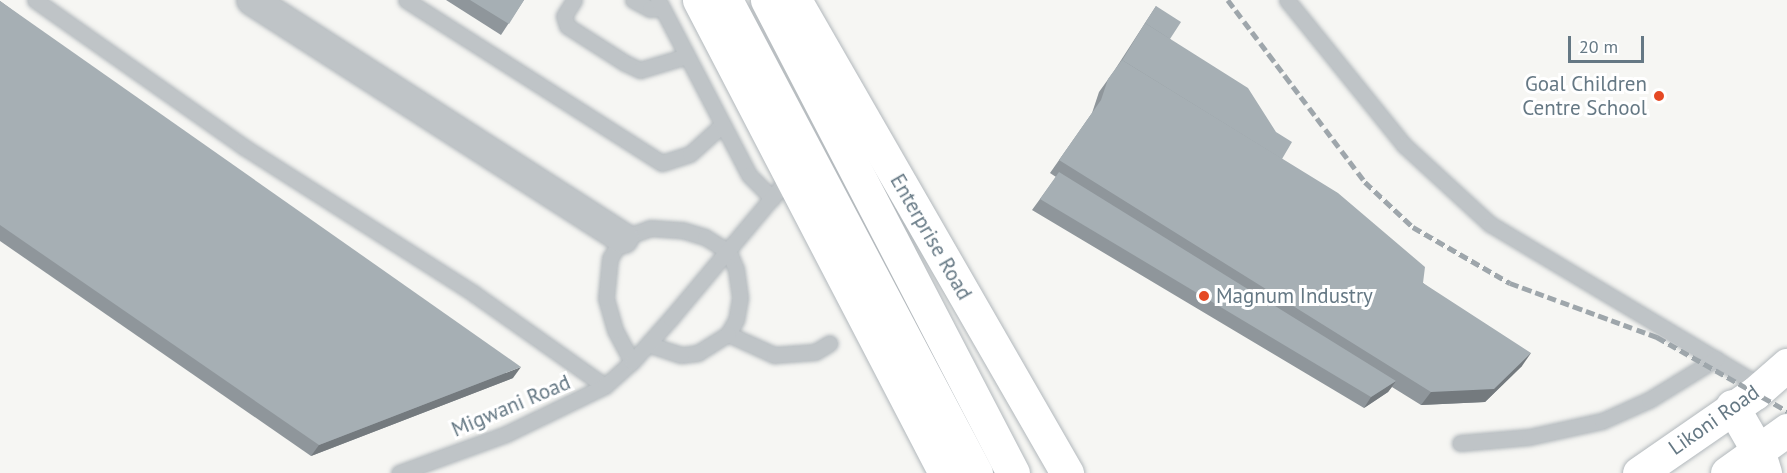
<!DOCTYPE html>
<html>
<head>
<meta charset="utf-8">
<style>
	body { margin:0 }
	#map { position:relative; width:1787px; height:473px; overflow:hidden; background:#f6f6f3; font-family:"PT Sans",sans-serif }
	div>[style] { position:absolute }
	.roads { filter:drop-shadow(0 0 2px #b2b8bc) drop-shadow(0 0 2px #b2b8bc) }
	.lane>* { height:15px; margin:-7.5px; padding:0 7.5px; transform-origin:7.5px; border-radius:7.5px; background:#bfc4c7 }
	.street>* { height:30px; margin:-15px; padding:0 15px; transform-origin:15px; border-radius:15px; background:#bfc4c7 }
	.secondary>* { height:33px; margin:-16.5px; padding:0 16.5px; transform-origin:16.5px; border-radius:16.5px; background:#fff }
	.rail>* { height:4.5px; margin-top:-2.25px; transform-origin:0; background:repeating-linear-gradient(90deg,#9ea6ab 0 9px,transparent 0 13.5px) }
	.wall>* { inset:0; background:#8f969b }
	.shaded-wall>* { inset:0; background:#747a7e }
	.building>* { inset:0; background:#a6afb4 }
	.dots>* { width:16px; height:16px; translate:-50% -50%; box-sizing:border-box; border:3px solid #fff; border-radius:50% }
	span { translate:-50% -50%; white-space:nowrap; text-align:center; line-height:1.15; -webkit-text-stroke:6px #fff; paint-order:stroke }
	.poi-label { font-size:21px; color:#657884 }
	.right { translate:-100% -50%; text-align:right }
	.left { translate:0 -50%; text-align:left }
	.street-label { font-size:21px; color:#657884 }
	.scale { position:absolute; left:1568px; top:36px; width:76px; height:27px; box-sizing:border-box; border:3px solid #657884; border-top:0; padding-left:8px; font-size:18px; line-height:21px; white-space:nowrap; color:#657884; -webkit-text-stroke:4px #fff; paint-order:stroke }
</style>
</head>
<body>
<div id="map">
	<div class="roads">
		<div class="lane">
			<i style="left:35px;top:0;width:256px;rotate:35.1deg"></i>
			<i style="left:244px;top:147px;width:272px;rotate:32.5deg"></i>
			<i style="left:473px;top:293px;width:161px;rotate:35.2deg"></i>
			<i style="left:406px;top:0;width:303px;rotate:32.5deg"></i>
			<i style="left:662px;top:163px;width:29px;rotate:-18deg"></i>
			<i style="left:690px;top:154px;width:43px;rotate:-42.2deg"></i>
			<i style="left:574px;top:0;width:19px;rotate:122deg"></i>
			<i style="left:564px;top:16px;width:10px;rotate:73deg"></i>
			<i style="left:567px;top:26px;width:69px;rotate:32.5deg"></i>
			<i style="left:625px;top:63px;width:17px;rotate:25deg"></i>
			<i style="left:640px;top:70px;width:49px;rotate:-16.6deg"></i>
			<i style="left:633px;top:0;width:19px;rotate:28deg"></i>
			<i style="left:650px;top:9px;width:12px;rotate:-5deg"></i>
			<i style="left:658px;top:0;width:197px;rotate:62.5deg"></i>
			<i style="left:749px;top:175px;width:33px;rotate:45deg"></i>
			<i style="left:1287px;top:0;width:186px;rotate:51.1deg"></i>
			<i style="left:1404px;top:145px;width:117px;rotate:42.6deg"></i>
			<i style="left:1490px;top:224px;width:317px;rotate:30.9deg"></i>
			<i style="left:728px;top:334px;width:51px;rotate:24.5deg"></i>
			<i style="left:774px;top:355px;width:41px;rotate:-4.2deg"></i>
			<i style="left:815px;top:352px;width:17px;rotate:-31deg"></i>
			<i style="left:632px;top:362px;width:36px;rotate:-118deg"></i>
			<i style="left:615px;top:330px;width:33px;rotate:-106deg"></i>
			<i style="left:606px;top:298px;width:40px;rotate:-84.3deg"></i>
			<i style="left:610px;top:258px;width:24px;rotate:-57deg"></i>
			<i style="left:623px;top:238px;width:29px;rotate:-20deg"></i>
			<i style="left:650px;top:228px;width:32px;rotate:4deg"></i>
			<i style="left:682px;top:230px;width:24px;rotate:17deg"></i>
			<i style="left:705px;top:237px;width:28px;rotate:32deg"></i>
			<i style="left:729px;top:252px;width:18px;rotate:68deg"></i>
			<i style="left:736px;top:269px;width:29px;rotate:82deg"></i>
			<i style="left:740px;top:298px;width:22px;rotate:100deg"></i>
			<i style="left:736px;top:320px;width:16px;rotate:120deg"></i>
			<i style="left:728px;top:334px;width:36px;rotate:148deg"></i>
			<i style="left:698px;top:353px;width:17px;rotate:173deg"></i>
			<i style="left:681px;top:355px;width:35px;rotate:-162deg"></i>
			<i style="left:1460px;top:443px;width:69px;rotate:-5deg"></i>
			<i style="left:1529px;top:437px;width:75px;rotate:-12.4deg"></i>
			<i style="left:1602px;top:421px;width:51px;rotate:-24.1deg"></i>
			<i style="left:1649px;top:400px;width:79px;rotate:-31.5deg"></i>
			<i style="left:399px;top:473px;width:114px;rotate:-20deg"></i>
			<i style="left:506px;top:434px;width:110px;rotate:-25.9deg"></i>
			<i style="left:605px;top:386px;width:36px;rotate:-42deg"></i>
			<i style="left:632px;top:362px;width:59px;rotate:-48.4deg"></i>
			<i style="left:671px;top:318px;width:185px;rotate:-50deg"></i>
		</div>
		<div class="street">
			<i style="left:252px;top:0;width:441px;rotate:32.7deg"></i>
		</div>
		<div class="secondary">
			<i style="left:699px;top:0;width:533px;rotate:62.52deg"></i>
			<i style="left:726px;top:0;width:535px;rotate:62.14deg"></i>
			<i style="left:767px;top:0;width:533px;rotate:62.52deg"></i>
			<i style="left:795px;top:0;width:546px;rotate:60.1deg"></i>
			<i style="left:1732px;top:406px;width:54px;rotate:60.1deg"></i>
			<i style="left:1759px;top:453px;width:21px;rotate:73deg"></i>
			<i style="left:1639px;top:473px;width:141px;rotate:-34.6deg"></i>
			<i style="left:1755px;top:393px;width:43px;rotate:-41.2deg"></i>
			<i style="left:1727px;top:473px;width:74px;rotate:-35.6deg"></i>
		</div>
	</div>
	<div class="rail">
		<i style="left:1228px;top:0;width:228px;rotate:53deg"></i>
		<i style="left:1365px;top:182px;width:66px;rotate:43.2deg"></i>
		<i style="left:1413px;top:227px;width:112px;rotate:30deg"></i>
		<i style="left:1510px;top:283px;width:157px;rotate:20.2deg"></i>
		<i style="left:1657px;top:337px;width:150px;rotate:29.6deg"></i>
	</div>
	<div class="wall">
		<i style="clip-path:polygon(446px 0,524px 0,501px 35px)"></i>
		<i style="clip-path:polygon(0 1px,513px 378px,311px 456px,0 241px)"></i>
		<i style="clip-path:polygon(1156px 6px,1170px 39px,1282px 159px,1423px 283px,1522px 366px,1485px 402px,1421px 405px,1392px 387px,1388px 392px,1364px 408px,1032px 210px,1056px 177px,1050px 173px,1092px 113px,1099px 92px,1114px 71px)"></i>
	</div>
	<div class="shaded-wall">
		<i style="clip-path:polygon(1531px 353px,1522px 366px,1485px 402px,1421px 405px,1431px 392px)"></i>
		<i style="clip-path:polygon(521px 367px,513px 378px,311px 456px,319px 445px)"></i>
		<i style="clip-path:polygon(1396px 381px,1388px 392px,1364px 408px,1371px 397px)"></i>
	</div>
	<div class="building">
		<i style="clip-path:polygon(470px 0,524px 0,509px 24px)"></i>
		<i style="clip-path:polygon(0 1px,521px 367px,319px 445px,0 225px)"></i>
		<i style="clip-path:polygon(1156px 6px,1181px 22px,1170px 39px,1145px 23px,1143px 26px)"></i>
		<i style="clip-path:polygon(1145px 23px,1248px 88px,1276px 132px,1292px 142px,1282px 159px,1122px 60px,1121px 62px)"></i>
		<i style="clip-path:polygon(1122px 60px,1338px 193px,1425px 267px,1423px 283px,1531px 353px,1494px 389px,1431px 392px,1059px 160px,1101px 100px,1108px 79px)"></i>
		<i style="clip-path:polygon(1059px 172px,1396px 381px,1371px 397px,1040px 199px)"></i>
	</div>
	<div class="dots">
		<i style="left:1659px;top:96px;background:#e54924"></i>
		<i style="left:1204px;top:296px;background:#e54924"></i>
	</div>
	<div class="poi-label">
		<span class="right" style="left:1647px;top:96px">Goal Children<br>Centre School</span>
		<span class="left" style="left:1216px;top:296px">Magnum Industry</span>
	</div>
	<div class="street-label">
		<span style="left:931px;top:237px;rotate:60deg">Enterprise Road</span>
		<span style="left:511px;top:406px;rotate:-23deg">Migwani Road</span>
		<span style="left:1714px;top:420px;rotate:-35deg">Likoni Road</span>
	</div>
	<div class="scale">20 m</div>
</div>
</body>
</html>
